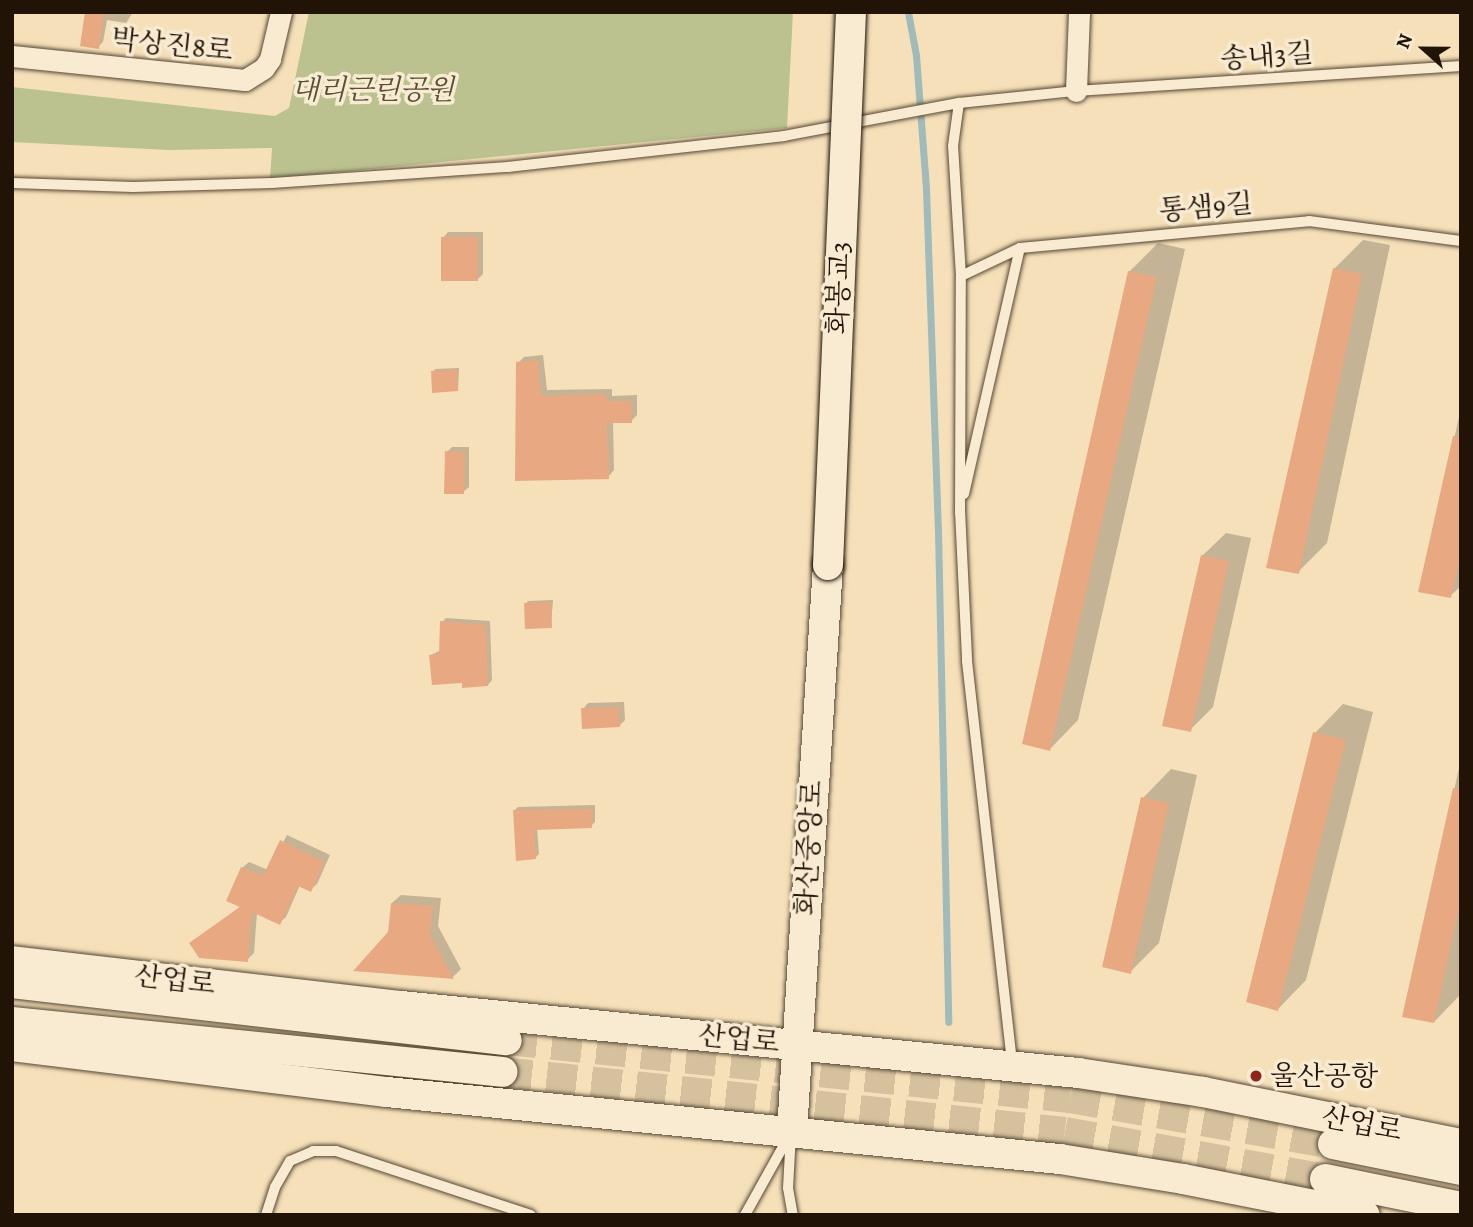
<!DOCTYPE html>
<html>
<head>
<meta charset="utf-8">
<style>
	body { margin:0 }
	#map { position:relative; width:1473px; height:1227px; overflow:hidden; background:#f5e0b9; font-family:Alegreya,"Noto Serif KR",serif }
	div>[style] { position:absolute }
	.green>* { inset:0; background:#bbc290 }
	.shadow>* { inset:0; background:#0003 }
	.stream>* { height:7px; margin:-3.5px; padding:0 3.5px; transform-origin:3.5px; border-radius:3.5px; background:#a0bbb9 }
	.building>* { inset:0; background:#e8a982 }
	.secondary-tunnel>* { height:30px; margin-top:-15px; transform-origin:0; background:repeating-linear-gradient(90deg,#d5c19e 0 30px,transparent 0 45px) }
	.roads { filter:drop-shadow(0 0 2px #564734) drop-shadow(0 0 2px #564734) }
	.lane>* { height:10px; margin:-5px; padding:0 5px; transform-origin:5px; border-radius:5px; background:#f8ebd2 }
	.street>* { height:21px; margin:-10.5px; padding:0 10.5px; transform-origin:10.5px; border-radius:10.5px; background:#f8ebd2 }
	.secondary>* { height:30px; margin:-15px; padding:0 15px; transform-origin:15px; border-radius:15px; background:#f8ebd2 }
	.bridges { filter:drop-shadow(0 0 2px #211407) drop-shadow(0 0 2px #211407) }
	.secondary-bridge>* { height:30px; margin:-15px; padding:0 15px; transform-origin:15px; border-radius:15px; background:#f8ebd2 }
	.dots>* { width:19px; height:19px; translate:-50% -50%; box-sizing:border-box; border:4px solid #f8ebd2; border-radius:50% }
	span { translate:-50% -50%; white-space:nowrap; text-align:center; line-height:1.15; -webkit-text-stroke:7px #f8ebd2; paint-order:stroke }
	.street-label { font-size:28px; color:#211407 }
	.park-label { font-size:28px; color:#575137; font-style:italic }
	.poi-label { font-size:28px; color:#211407 }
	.left { translate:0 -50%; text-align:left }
	.frame { position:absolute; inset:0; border:14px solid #211407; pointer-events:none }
	.north { position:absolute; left:1389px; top:14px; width:70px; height:70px; -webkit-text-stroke:5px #f8ebd2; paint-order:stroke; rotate:291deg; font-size:19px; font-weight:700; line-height:28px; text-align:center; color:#211407 }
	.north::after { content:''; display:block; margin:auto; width:24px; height:32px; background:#211407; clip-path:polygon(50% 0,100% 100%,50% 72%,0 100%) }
</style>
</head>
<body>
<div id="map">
	<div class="green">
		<i style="clip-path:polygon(309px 12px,793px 12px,787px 128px,270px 179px,272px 148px,169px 150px,12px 142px,12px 87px,275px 116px,289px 108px)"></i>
	</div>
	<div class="shadow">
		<i style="clip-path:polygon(87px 12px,133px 12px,126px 23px,107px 20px,103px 42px,98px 47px)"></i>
		<i style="clip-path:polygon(448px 232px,483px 232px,483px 274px,478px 279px,443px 238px)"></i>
		<i style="clip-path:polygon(1363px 240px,1390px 245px,1327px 543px,1298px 572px,1335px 268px)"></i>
		<i style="clip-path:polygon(1158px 243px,1185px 249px,1078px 720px,1050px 749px,1129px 272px)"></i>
		<i style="clip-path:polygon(543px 355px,547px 390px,612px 389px,612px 396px,637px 395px,637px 415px,631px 421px,613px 422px,614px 470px,608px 477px,517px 480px,518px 363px,524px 357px)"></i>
		<i style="clip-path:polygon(459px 368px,458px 390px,433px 372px,435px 369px)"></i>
		<i style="clip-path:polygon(1461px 408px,1461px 586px,1450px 596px,1420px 591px)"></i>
		<i style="clip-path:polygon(452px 447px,469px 447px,469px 487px,463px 492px,447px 452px)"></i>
		<i style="clip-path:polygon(1226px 533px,1251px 538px,1213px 707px,1190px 730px,1202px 556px)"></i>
		<i style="clip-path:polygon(553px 600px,551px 626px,526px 604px,528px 601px)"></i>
		<i style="clip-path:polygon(446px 618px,490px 621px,492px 680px,488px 685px,463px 681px,431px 655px,441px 650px,442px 622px)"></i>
		<i style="clip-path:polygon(624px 702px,625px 720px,619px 726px,583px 709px,588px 703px)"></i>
		<i style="clip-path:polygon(1343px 704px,1373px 712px,1306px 980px,1278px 1009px,1315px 733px)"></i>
		<i style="clip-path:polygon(1461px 759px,1461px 994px,1434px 1022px,1404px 1016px)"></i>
		<i style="clip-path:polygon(1171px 769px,1197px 775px,1159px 943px,1130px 972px,1143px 798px)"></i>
		<i style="clip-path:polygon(595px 805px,595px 822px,591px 826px,537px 828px,539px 854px,535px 858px,514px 811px,518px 807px)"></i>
		<i style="clip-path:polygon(287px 835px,330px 855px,317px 884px,310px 890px,300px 885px,286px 917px,279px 923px,257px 913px,254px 953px,247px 960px,191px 943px,241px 906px,242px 868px,249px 862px,268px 870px)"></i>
		<i style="clip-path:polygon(401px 895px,441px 898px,438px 926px,461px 969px,453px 977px,357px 970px,390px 933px,392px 903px)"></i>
	</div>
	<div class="stream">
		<i style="left:908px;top:12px;width:44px;rotate:79.5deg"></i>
		<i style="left:916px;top:55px;width:134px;rotate:85.7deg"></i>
		<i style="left:926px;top:189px;width:340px;rotate:88deg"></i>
		<i style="left:938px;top:529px;width:493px;rotate:88.8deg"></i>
	</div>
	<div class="building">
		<i style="clip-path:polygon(85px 12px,104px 12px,99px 49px,80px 46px)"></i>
		<i style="clip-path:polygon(441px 237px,478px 237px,478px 281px,441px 281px)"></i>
		<i style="clip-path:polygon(1333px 268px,1362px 274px,1299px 574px,1266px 568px)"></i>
		<i style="clip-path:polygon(1128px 271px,1157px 277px,1050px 751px,1022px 744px)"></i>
		<i style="clip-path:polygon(538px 360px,541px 396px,606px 394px,606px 401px,631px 401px,632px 423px,607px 423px,609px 479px,515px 481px,516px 362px)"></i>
		<i style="clip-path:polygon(457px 370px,458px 391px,432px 393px,431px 371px)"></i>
		<i style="clip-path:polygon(1453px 436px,1461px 437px,1461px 552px,1451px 598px,1418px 592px)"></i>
		<i style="clip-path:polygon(445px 451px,465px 452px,464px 494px,444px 494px)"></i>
		<i style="clip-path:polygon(1201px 555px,1229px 561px,1191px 732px,1162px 726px)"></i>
		<i style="clip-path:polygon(551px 602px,552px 628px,525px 629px,524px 603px)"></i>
		<i style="clip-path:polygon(440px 621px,486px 625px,488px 686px,462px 688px,462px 683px,432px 685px,429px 655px,439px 654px)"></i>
		<i style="clip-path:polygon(619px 707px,620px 727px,582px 729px,581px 708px)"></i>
		<i style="clip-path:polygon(1313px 732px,1346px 740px,1278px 1011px,1246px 1002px)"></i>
		<i style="clip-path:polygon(1453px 788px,1461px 789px,1461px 898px,1434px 1023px,1402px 1017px)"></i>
		<i style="clip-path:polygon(1141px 797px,1169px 803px,1131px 974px,1102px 967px)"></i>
		<i style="clip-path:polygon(592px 809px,592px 828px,534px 830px,536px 859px,516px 861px,513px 810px)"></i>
		<i style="clip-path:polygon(280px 840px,325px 862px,311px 892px,298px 886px,280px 925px,252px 912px,248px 962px,199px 958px,189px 943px,240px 907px,226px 901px,241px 867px,263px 876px)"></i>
		<i style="clip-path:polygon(391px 903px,433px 906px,430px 935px,454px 979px,353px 971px,388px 932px)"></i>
	</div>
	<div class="secondary-tunnel">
		<i style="left:507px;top:1040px;width:566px;rotate:5.88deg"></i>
		<i style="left:1070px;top:1098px;width:267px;rotate:9.9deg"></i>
		<i style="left:502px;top:1072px;width:566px;rotate:6.08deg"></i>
		<i style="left:1065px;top:1132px;width:264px;rotate:10.2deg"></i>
	</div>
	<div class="roads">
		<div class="lane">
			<i style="left:12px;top:183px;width:121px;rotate:1.9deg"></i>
			<i style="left:133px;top:187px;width:139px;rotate:-1.6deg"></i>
			<i style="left:272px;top:183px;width:237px;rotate:-3.9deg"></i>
			<i style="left:508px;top:167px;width:278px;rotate:-6.4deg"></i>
			<i style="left:784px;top:136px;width:178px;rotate:-10.7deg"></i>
			<i style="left:961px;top:276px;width:65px;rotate:-25.4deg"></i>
			<i style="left:1020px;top:248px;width:290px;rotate:-5.3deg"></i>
			<i style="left:1309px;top:221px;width:153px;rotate:7.5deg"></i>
			<i style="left:964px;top:494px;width:252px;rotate:-77.2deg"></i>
			<i style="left:960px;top:510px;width:151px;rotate:87.3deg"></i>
			<i style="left:967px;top:661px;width:406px;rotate:83.6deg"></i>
			<i style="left:960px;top:513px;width:237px;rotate:-89.8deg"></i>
			<i style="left:961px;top:276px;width:130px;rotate:-93.5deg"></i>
			<i style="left:953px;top:146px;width:43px;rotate:-82.1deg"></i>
			<i style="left:959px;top:103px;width:118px;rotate:-5.9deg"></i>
			<i style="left:1076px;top:91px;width:386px;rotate:-3.7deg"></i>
			<i style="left:791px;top:1133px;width:55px;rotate:93.1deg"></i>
			<i style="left:788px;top:1188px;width:27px;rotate:80deg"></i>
			<i style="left:266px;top:1215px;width:29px;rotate:-72deg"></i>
			<i style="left:275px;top:1187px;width:30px;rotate:-60deg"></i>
			<i style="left:290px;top:1161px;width:25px;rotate:-23deg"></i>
			<i style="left:313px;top:1151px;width:23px"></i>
			<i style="left:336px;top:1151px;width:205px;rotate:18.2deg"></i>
			<i style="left:745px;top:1215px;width:90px;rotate:-60.9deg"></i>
		</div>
		<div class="street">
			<i style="left:12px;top:56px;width:234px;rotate:5.9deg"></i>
			<i style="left:245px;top:80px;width:22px;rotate:-32deg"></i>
			<i style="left:264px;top:68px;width:11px;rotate:-56deg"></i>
			<i style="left:270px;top:59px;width:48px;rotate:-76.8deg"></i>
			<i style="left:1076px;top:91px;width:79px;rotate:-87.8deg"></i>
		</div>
		<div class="secondary">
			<i style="left:12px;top:961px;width:392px;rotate:6.6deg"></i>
			<i style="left:401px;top:1006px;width:680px;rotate:5.65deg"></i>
			<i style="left:1078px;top:1073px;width:126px;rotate:8.6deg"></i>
			<i style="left:1203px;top:1092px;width:263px;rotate:11.4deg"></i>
			<i style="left:12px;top:983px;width:498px;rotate:6.6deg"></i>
			<i style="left:12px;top:1022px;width:493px;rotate:5.8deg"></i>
			<i style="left:12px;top:1046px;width:378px;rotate:7deg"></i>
			<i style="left:387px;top:1092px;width:676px;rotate:5.69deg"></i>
			<i style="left:1060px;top:1159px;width:125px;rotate:9.2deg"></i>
			<i style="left:1183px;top:1179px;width:185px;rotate:11.2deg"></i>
			<i style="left:792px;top:1131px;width:567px;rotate:-86.36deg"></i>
			<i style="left:1333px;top:1144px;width:131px;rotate:11.5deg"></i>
			<i style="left:1325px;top:1179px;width:139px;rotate:11.6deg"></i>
		</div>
	</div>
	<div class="bridges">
		<div class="secondary-bridge">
			<i style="left:828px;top:565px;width:553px;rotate:-87.62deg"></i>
		</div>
	</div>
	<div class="dots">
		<i style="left:1256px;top:1076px;background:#8f2418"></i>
	</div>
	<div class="street-label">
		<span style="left:172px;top:45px;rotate:6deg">박상진8로</span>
		<span style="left:1267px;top:56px;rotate:-4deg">송내3길</span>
		<span style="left:1206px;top:207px;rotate:-5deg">통샘9길</span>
		<span style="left:839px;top:288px;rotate:-88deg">화봉교3</span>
		<span style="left:809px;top:848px;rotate:-87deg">화산중앙로</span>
		<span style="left:175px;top:980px;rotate:7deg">산업로</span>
		<span style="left:739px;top:1039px;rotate:6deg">산업로</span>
		<span style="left:1362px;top:1124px;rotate:11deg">산업로</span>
	</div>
	<div class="park-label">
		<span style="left:373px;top:90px">대리근린공원</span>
	</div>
	<div class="poi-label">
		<span class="left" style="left:1270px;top:1076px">울산공항</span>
	</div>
	<div class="frame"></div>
	<div class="north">N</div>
</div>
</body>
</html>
